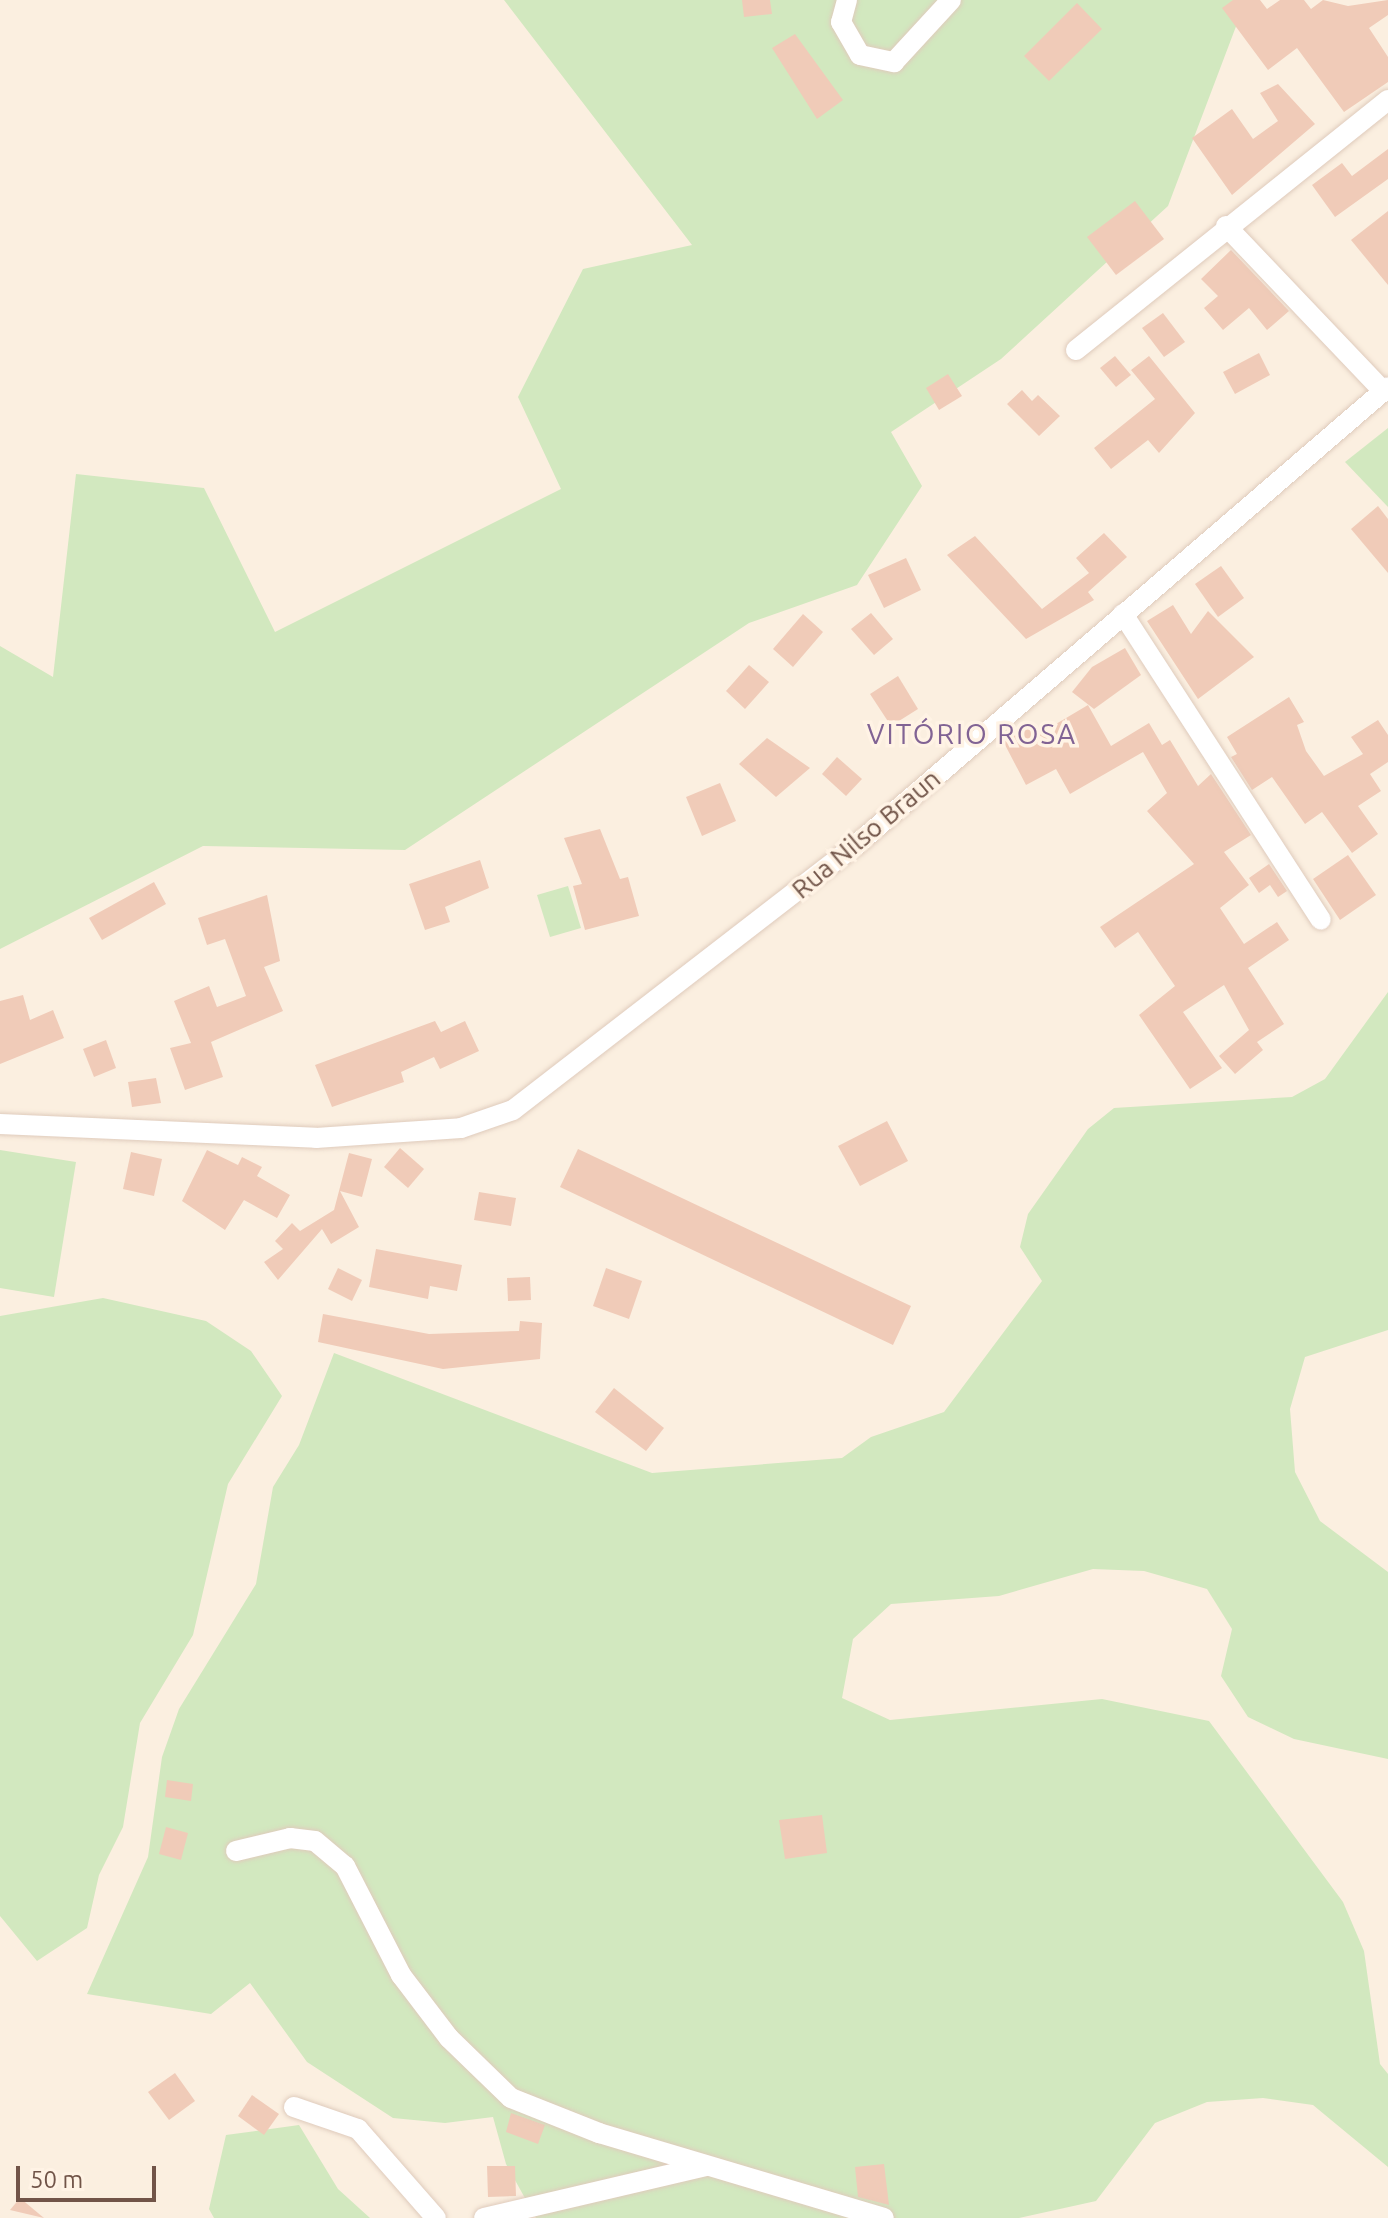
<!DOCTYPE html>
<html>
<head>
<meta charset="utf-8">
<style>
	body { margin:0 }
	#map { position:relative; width:1388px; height:2218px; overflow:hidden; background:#fbefe0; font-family:Ubuntu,sans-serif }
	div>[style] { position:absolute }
	.green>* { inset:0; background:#d2e8bf }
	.building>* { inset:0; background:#f0cbb8 }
	.roads { filter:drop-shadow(0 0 2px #dfcbbc) drop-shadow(0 0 2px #dfcbbc) }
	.minor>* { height:20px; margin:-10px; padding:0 10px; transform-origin:10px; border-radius:10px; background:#fff }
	span { translate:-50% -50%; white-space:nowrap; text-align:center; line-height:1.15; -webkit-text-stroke:7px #fff3e5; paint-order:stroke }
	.street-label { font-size:26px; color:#715448 }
	.neighbourhood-label { font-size:28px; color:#816394; letter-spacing:2px }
	.scale { position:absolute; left:16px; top:2166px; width:140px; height:36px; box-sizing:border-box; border:4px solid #715448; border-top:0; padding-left:10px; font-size:24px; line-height:28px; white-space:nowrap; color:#715448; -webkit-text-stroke:6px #fff3e5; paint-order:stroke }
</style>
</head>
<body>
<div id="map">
	<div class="green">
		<i style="clip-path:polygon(504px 0,1246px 0,1168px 206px,1001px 359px,891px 432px,922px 486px,857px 585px,749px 623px,405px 850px,203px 846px,0 949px,0 646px,53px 677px,76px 474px,204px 488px,275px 632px,561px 489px,518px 397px,583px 269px,692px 245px)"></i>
		<i style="clip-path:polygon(1388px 428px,1388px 507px,1345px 462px)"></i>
		<i style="clip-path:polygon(568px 886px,581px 928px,550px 937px,537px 895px)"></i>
		<i style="clip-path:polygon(1388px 992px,1388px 1330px,1305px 1357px,1290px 1409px,1295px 1472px,1320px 1521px,1388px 1572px,1388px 1759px,1294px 1739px,1248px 1717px,1221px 1676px,1232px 1629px,1207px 1589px,1144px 1571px,1093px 1569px,999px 1596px,891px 1604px,853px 1639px,842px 1698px,890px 1720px,1102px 1699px,1209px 1721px,1343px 1902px,1364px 1951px,1380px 2064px,1388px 2074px,1388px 2167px,1313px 2105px,1263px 2098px,1207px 2102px,1155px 2123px,1096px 2201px,1019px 2218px,536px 2218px,506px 2164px,493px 2117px,445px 2123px,393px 2118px,307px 2062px,250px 1983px,211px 2014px,87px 1994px,148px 1857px,162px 1757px,179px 1709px,256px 1584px,273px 1487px,299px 1445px,334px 1353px,652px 1473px,842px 1458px,871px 1437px,944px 1412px,1042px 1281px,1020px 1247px,1028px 1214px,1088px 1129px,1114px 1108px,1292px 1097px,1325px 1079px)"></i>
		<i style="clip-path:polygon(0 1150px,76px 1162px,54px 1297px,0 1288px)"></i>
		<i style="clip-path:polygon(103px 1298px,206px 1321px,251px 1351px,282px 1396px,228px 1484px,193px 1635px,140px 1723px,123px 1827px,99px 1875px,87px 1928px,37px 1961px,0 1916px,0 1316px)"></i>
		<i style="clip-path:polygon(299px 2125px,338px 2189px,370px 2218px,214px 2218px,209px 2209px,226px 2135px)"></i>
	</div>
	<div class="building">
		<i style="clip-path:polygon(742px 0,770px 0,772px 14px,744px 17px)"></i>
		<i style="clip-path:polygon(1233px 0,1260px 0,1267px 9px,1280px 0,1304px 0,1311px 9px,1323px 0,1348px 6px,1388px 0,1388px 15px,1369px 28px,1388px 57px,1388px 82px,1344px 112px,1297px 48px,1268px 70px,1222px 8px)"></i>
		<i style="clip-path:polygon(1077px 3px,1102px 29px,1049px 81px,1024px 56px)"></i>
		<i style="clip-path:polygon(795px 34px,843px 100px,817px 119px,772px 48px)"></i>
		<i style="clip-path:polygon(1278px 84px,1315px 124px,1232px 195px,1192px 138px,1232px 109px,1253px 139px,1278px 121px,1260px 93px)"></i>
		<i style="clip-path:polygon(1388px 149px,1388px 179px,1335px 217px,1312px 185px,1342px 163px,1352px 176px)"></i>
		<i style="clip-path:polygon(1135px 201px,1164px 239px,1116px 275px,1087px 237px)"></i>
		<i style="clip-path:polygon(1388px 211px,1388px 285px,1351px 240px)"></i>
		<i style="clip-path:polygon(1231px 250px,1289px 311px,1267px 330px,1249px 308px,1223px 330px,1204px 308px,1218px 296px,1201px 279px)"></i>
		<i style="clip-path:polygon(1163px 313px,1185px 342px,1164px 357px,1142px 328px)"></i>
		<i style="clip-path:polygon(1259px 353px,1270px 375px,1235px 394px,1223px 372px)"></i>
		<i style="clip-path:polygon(1115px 356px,1131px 375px,1116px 387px,1100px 368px)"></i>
		<i style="clip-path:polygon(1149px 356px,1195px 413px,1159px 453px,1148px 440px,1111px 469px,1094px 448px,1155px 399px,1131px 370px)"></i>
		<i style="clip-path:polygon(948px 374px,962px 396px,939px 410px,926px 388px)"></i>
		<i style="clip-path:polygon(1022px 390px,1032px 401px,1038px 395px,1060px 416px,1039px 436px,1007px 404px)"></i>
		<i style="clip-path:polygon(1378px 506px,1388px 519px,1388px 573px,1351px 529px)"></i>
		<i style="clip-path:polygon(1104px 533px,1127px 557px,1088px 592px,1094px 600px,1026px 639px,947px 555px,975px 536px,1042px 609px,1089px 573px,1076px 558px)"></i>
		<i style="clip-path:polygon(906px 558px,921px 590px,884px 608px,868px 575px)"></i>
		<i style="clip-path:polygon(1221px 566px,1244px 598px,1218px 617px,1195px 584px)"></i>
		<i style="clip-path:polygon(1173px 605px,1191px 634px,1208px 611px,1254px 657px,1198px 699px,1147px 621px)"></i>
		<i style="clip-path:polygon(871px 613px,893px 639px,874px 655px,851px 629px)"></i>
		<i style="clip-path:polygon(803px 614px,823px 632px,793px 667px,773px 649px)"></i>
		<i style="clip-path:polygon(1125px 648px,1141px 675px,1094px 709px,1072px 692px,1092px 667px)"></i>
		<i style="clip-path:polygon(749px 665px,769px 682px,745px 709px,726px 691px)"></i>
		<i style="clip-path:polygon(898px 676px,918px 709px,891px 726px,870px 694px)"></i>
		<i style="clip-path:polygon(1289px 697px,1304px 722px,1297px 725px,1306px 751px,1324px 776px,1363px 754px,1351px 737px,1378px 720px,1388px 735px,1388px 762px,1370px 774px,1381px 791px,1358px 806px,1378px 834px,1352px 853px,1322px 812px,1305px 824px,1272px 777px,1252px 790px,1231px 757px,1237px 754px,1227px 737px)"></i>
		<i style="clip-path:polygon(1088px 705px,1111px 746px,1149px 723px,1162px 745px,1170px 740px,1198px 786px,1211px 774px,1251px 835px,1224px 852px,1249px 885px,1220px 908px,1244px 944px,1277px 922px,1289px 940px,1248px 968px,1284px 1024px,1257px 1042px,1263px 1050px,1235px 1074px,1219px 1056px,1249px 1030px,1224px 985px,1183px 1012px,1222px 1068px,1190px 1089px,1139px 1015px,1175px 986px,1138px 932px,1115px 948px,1100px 927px,1194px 864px,1147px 811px,1167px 793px,1143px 752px,1070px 794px,1056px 769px,1026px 785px,1003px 741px,1029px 727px,1034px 737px)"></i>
		<i style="clip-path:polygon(767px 738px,810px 768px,776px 797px,739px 764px)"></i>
		<i style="clip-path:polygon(837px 757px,862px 779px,846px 796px,822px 774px)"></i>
		<i style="clip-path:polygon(720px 783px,736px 821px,702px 836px,686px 797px)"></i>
		<i style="clip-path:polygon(600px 829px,620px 879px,628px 877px,639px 916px,585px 930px,573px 886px,582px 884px,564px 838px)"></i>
		<i style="clip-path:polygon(1348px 855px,1376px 895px,1340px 920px,1313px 879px)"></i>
		<i style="clip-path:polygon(480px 860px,489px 888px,445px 907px,450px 922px,425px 930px,409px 884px)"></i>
		<i style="clip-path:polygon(1269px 864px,1287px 891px,1278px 897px,1270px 885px,1259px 893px,1249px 878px)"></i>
		<i style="clip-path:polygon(154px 882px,166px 904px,102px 940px,89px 918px)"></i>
		<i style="clip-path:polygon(267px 895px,280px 961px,264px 967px,283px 1011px,211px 1042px,223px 1077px,185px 1090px,170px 1048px,191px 1043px,174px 1001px,209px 986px,217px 1007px,246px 996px,225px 939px,207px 945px,198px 918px)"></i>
		<i style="clip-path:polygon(23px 995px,30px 1020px,53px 1010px,64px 1038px,0 1064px,0 1001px)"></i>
		<i style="clip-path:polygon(435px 1021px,441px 1032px,465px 1021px,479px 1051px,440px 1069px,434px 1057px,401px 1072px,404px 1082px,332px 1107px,315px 1065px)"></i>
		<i style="clip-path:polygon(106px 1040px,116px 1068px,94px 1077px,83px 1049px)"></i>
		<i style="clip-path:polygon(156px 1078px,161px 1103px,132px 1107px,128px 1082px)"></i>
		<i style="clip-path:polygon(887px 1121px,908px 1161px,860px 1186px,838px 1146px)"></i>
		<i style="clip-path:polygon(400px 1148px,424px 1169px,408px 1188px,384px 1167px)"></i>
		<i style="clip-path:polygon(578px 1149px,911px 1306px,893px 1345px,560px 1187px)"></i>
		<i style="clip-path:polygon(207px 1150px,238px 1165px,242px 1157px,262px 1167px,257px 1176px,290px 1195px,277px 1218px,244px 1200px,225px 1230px,182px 1201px)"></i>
		<i style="clip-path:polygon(131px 1152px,162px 1159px,154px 1196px,123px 1189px)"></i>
		<i style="clip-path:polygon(349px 1153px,372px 1159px,362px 1197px,340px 1191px,359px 1227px,331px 1244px,322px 1229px,278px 1280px,264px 1262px,283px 1249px,275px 1241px,292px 1223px,300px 1231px,334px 1210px)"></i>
		<i style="clip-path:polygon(479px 1192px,516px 1198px,511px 1226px,474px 1220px)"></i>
		<i style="clip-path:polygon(376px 1249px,462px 1265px,457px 1291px,430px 1286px,428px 1299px,369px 1287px)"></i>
		<i style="clip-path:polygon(338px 1268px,362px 1280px,352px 1301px,328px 1289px)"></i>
		<i style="clip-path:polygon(606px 1268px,642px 1281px,629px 1319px,593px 1306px)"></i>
		<i style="clip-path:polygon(530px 1277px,531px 1300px,508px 1301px,507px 1278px)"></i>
		<i style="clip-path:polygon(323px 1314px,429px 1334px,519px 1331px,520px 1321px,542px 1323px,540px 1359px,443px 1369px,318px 1342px)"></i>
		<i style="clip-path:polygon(614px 1388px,664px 1428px,646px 1451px,595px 1412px)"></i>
		<i style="clip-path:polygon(167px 1780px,193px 1784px,191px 1801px,165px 1797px)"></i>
		<i style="clip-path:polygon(822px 1815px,827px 1853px,785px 1859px,779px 1820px)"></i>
		<i style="clip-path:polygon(166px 1827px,188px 1833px,181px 1860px,159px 1854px)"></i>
		<i style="clip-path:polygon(175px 2073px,195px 2101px,169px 2120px,148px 2092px)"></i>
		<i style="clip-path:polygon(252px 2095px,279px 2114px,264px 2135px,238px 2116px)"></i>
		<i style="clip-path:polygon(511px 2113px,545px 2125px,538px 2144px,506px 2132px)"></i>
		<i style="clip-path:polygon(884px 2164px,889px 2205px,858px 2197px,855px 2167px)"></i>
		<i style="clip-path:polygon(487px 2166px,515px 2166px,516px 2196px,488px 2197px)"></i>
		<i style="clip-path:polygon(20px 2198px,44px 2218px,10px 2210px)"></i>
	</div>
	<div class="roads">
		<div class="minor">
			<i style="left:847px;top:0;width:23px;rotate:105deg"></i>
			<i style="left:841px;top:22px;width:38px;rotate:60deg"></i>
			<i style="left:860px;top:55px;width:35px;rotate:12deg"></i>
			<i style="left:894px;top:62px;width:84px;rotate:-47.4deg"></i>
			<i style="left:1226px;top:226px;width:228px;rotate:46.4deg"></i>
			<i style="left:1076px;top:350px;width:400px;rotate:-38.7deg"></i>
			<i style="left:1123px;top:614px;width:364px;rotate:57.1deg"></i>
			<i style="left:0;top:1124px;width:316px;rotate:2.5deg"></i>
			<i style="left:316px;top:1138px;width:145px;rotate:-3.9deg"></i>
			<i style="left:461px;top:1128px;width:55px;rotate:-19.1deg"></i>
			<i style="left:513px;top:1110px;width:432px;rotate:-37.7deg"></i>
			<i style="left:855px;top:846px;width:703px;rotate:-40.73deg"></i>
			<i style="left:236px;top:1851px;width:56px;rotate:-13.5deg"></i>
			<i style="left:290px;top:1838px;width:25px;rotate:7deg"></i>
			<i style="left:315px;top:1841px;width:39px;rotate:40deg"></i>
			<i style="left:345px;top:1866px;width:123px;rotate:62.8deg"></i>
			<i style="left:401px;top:1975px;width:79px;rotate:52.7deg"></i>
			<i style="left:449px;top:2038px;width:86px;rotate:44.1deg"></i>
			<i style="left:511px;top:2098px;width:95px;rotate:21.7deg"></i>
			<i style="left:599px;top:2133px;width:297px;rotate:16.6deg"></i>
			<i style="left:294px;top:2107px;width:68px;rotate:19deg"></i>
			<i style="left:358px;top:2129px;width:118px;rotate:48.8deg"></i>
			<i style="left:484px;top:2218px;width:228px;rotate:-13.2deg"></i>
		</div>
	</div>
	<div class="street-label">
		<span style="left:866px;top:834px;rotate:-40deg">Rua Nilso Braun</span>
	</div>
	<div class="neighbourhood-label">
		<span style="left:972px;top:734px">VITÓRIO ROSA</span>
	</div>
	<div class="scale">50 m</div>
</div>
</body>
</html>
